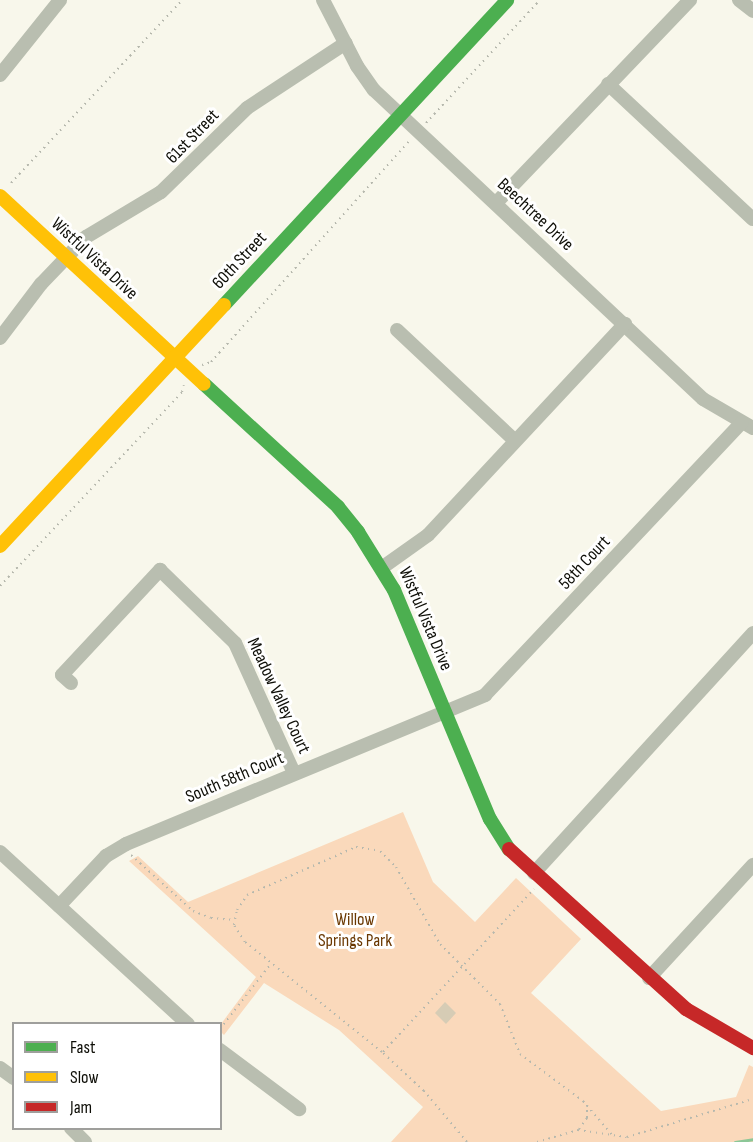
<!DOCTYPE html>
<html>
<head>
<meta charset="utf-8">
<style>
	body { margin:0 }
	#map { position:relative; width:753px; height:1142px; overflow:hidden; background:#f8f7eb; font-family:"Sofia Sans Condensed",sans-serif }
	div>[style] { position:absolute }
	.green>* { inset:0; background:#fad9bb }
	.stream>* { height:3px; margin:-1.5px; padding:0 1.5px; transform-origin:1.5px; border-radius:1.5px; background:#8cc797 }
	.building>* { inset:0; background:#d6ccb5 }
	.path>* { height:2px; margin-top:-1px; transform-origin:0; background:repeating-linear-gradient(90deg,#b6b8ad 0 1.5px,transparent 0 6px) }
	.street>* { height:14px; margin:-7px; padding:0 7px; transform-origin:7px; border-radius:7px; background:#b9beb0 }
	.fast>* { height:14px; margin:-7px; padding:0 7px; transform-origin:7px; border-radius:7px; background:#4caf50 }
	.slow>* { height:14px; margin:-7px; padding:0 7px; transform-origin:7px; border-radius:7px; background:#ffc107 }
	.jam>* { height:14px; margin:-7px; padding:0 7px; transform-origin:7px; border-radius:7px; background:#c62828 }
	span { translate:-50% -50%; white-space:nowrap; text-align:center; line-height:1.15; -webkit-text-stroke:6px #fff; paint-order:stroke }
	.street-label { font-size:18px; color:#0e0e07 }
	.park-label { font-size:18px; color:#6a3802 }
	.legend { position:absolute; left:12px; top:1022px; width:210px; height:108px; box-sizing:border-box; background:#fff; border:2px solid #9f9f9c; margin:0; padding:8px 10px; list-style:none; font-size:18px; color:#0e0e07 }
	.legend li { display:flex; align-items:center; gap:12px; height:30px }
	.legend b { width:30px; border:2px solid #9f9f9c }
</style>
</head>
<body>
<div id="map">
	<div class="green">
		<i style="clip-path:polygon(403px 812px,433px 882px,475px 922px,516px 878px,581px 939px,531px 993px,661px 1111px,736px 1097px,749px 1065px,753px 1067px,753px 1142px,391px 1142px,423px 1107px,339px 1030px,264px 983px,224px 1035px,221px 1032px,221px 1024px,256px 977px,129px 861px,138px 856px,188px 902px)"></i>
	</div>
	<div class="stream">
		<i style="left:735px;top:1142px;width:18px;rotate:-9deg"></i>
	</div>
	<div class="building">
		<i style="clip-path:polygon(445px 1002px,456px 1013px,446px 1024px,435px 1013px)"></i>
	</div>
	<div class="path">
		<i style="left:426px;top:123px;width:168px;rotate:-47.2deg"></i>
		<i style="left:11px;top:183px;width:250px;rotate:-46.9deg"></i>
		<i style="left:202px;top:365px;width:9px;rotate:-18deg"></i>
		<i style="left:211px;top:362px;width:298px;rotate:-48.1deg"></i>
		<i style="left:0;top:586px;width:266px;rotate:-46.8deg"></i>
		<i style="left:182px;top:392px;width:7px;rotate:-74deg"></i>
		<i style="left:131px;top:855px;width:84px;rotate:42.1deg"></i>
		<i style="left:193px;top:911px;width:19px;rotate:21deg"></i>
		<i style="left:211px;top:918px;width:23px;rotate:5deg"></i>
		<i style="left:220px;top:1029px;width:81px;rotate:-52deg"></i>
		<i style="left:383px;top:1052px;width:222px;rotate:-47.2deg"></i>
		<i style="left:579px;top:1129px;width:14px;rotate:-54deg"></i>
		<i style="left:587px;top:1118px;width:13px;rotate:-90deg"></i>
		<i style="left:467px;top:1142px;width:67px;rotate:-130.1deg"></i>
		<i style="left:424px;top:1091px;width:57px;rotate:-137.1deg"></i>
		<i style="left:382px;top:1052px;width:176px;rotate:-141.2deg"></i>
		<i style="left:245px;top:942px;width:20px;rotate:-123deg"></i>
		<i style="left:234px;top:925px;width:15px;rotate:-79deg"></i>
		<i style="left:237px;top:910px;width:18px;rotate:-56deg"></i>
		<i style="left:247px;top:895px;width:119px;rotate:-23.8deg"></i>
		<i style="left:356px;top:847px;width:24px;rotate:9deg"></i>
		<i style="left:380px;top:851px;width:23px;rotate:45deg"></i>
		<i style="left:396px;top:867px;width:89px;rotate:60.3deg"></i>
		<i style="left:440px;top:944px;width:85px;rotate:45deg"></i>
		<i style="left:500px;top:1004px;width:54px;rotate:68.2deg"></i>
		<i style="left:520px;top:1054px;width:79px;rotate:36.7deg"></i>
		<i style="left:583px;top:1101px;width:46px;rotate:49.4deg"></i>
		<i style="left:537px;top:1142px;width:43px;rotate:-16.3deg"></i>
		<i style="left:578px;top:1130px;width:49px;rotate:8.1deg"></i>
		<i style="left:627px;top:1137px;width:132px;rotate:-16.8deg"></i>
	</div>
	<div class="street">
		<i style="left:323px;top:0;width:74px;rotate:62.7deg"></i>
		<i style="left:357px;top:66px;width:29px;rotate:55deg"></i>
		<i style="left:374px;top:90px;width:451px;rotate:43.2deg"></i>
		<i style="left:703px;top:399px;width:58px;rotate:30.1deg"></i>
		<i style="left:739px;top:0;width:18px;rotate:38deg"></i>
		<i style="left:0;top:75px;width:96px;rotate:-51.3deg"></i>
		<i style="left:608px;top:84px;width:198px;rotate:43deg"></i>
		<i style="left:496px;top:203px;width:281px;rotate:-46.3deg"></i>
		<i style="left:397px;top:330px;width:161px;rotate:43.2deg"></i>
		<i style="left:0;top:338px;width:68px;rotate:-52.8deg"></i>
		<i style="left:41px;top:284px;width:65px;rotate:-46.2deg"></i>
		<i style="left:86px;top:237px;width:87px;rotate:-31deg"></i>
		<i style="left:161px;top:192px;width:120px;rotate:-44.3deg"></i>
		<i style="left:247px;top:108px;width:118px;rotate:-33.3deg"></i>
		<i style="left:383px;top:567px;width:55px;rotate:-35.4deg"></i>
		<i style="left:428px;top:535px;width:289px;rotate:-47deg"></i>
		<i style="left:71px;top:683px;width:12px;rotate:-138deg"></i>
		<i style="left:62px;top:675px;width:144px;rotate:-47deg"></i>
		<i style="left:160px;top:570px;width:105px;rotate:44.2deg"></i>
		<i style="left:235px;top:643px;width:143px;rotate:65.6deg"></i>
		<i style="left:0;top:852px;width:255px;rotate:42.5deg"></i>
		<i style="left:534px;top:873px;width:325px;rotate:-47.6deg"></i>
		<i style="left:59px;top:906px;width:69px;rotate:-46.8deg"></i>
		<i style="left:106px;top:856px;width:23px;rotate:-31deg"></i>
		<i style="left:126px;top:844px;width:389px;rotate:-22.5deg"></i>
		<i style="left:485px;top:695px;width:374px;rotate:-46.7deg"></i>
		<i style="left:649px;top:978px;width:154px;rotate:-47.4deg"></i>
		<i style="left:220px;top:1050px;width:99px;rotate:36.8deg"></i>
		<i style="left:0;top:1068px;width:17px;rotate:36deg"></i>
		<i style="left:71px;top:1128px;width:20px;rotate:45deg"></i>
	</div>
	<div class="fast">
		<i style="left:224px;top:305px;width:416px;rotate:-47.1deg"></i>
		<i style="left:204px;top:384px;width:182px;rotate:42.5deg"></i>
		<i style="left:338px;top:507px;width:32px;rotate:51deg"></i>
		<i style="left:358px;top:532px;width:68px;rotate:58.2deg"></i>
		<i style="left:394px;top:590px;width:248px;rotate:67.3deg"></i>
		<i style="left:490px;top:819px;width:36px;rotate:58deg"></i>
	</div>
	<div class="slow">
		<i style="left:0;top:196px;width:277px;rotate:42.7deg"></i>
		<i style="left:0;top:546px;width:329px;rotate:-47.1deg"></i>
	</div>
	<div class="jam">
		<i style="left:509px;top:849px;width:239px;rotate:42.1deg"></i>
		<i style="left:686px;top:1009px;width:78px;rotate:30.2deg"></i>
	</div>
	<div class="street-label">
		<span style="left:193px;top:137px;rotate:-46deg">61st Street</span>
		<span style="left:535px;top:215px;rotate:43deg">Beechtree Drive</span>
		<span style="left:94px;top:259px;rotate:43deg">Wistful Vista Drive</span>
		<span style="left:240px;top:261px;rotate:-47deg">60th Street</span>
		<span style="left:585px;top:563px;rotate:-47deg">58th Court</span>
		<span style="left:425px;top:619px;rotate:67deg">Wistful Vista Drive</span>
		<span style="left:278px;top:696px;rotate:65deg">Meadow Valley Court</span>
		<span style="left:235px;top:778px;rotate:-23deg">South 58th Court</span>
	</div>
	<div class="park-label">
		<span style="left:355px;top:931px">Willow<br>Springs Park</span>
	</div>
	<ul class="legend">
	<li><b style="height:8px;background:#4caf50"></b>Fast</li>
	<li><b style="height:8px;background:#ffc107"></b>Slow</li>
	<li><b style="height:8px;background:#c62828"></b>Jam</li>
	</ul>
</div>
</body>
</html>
